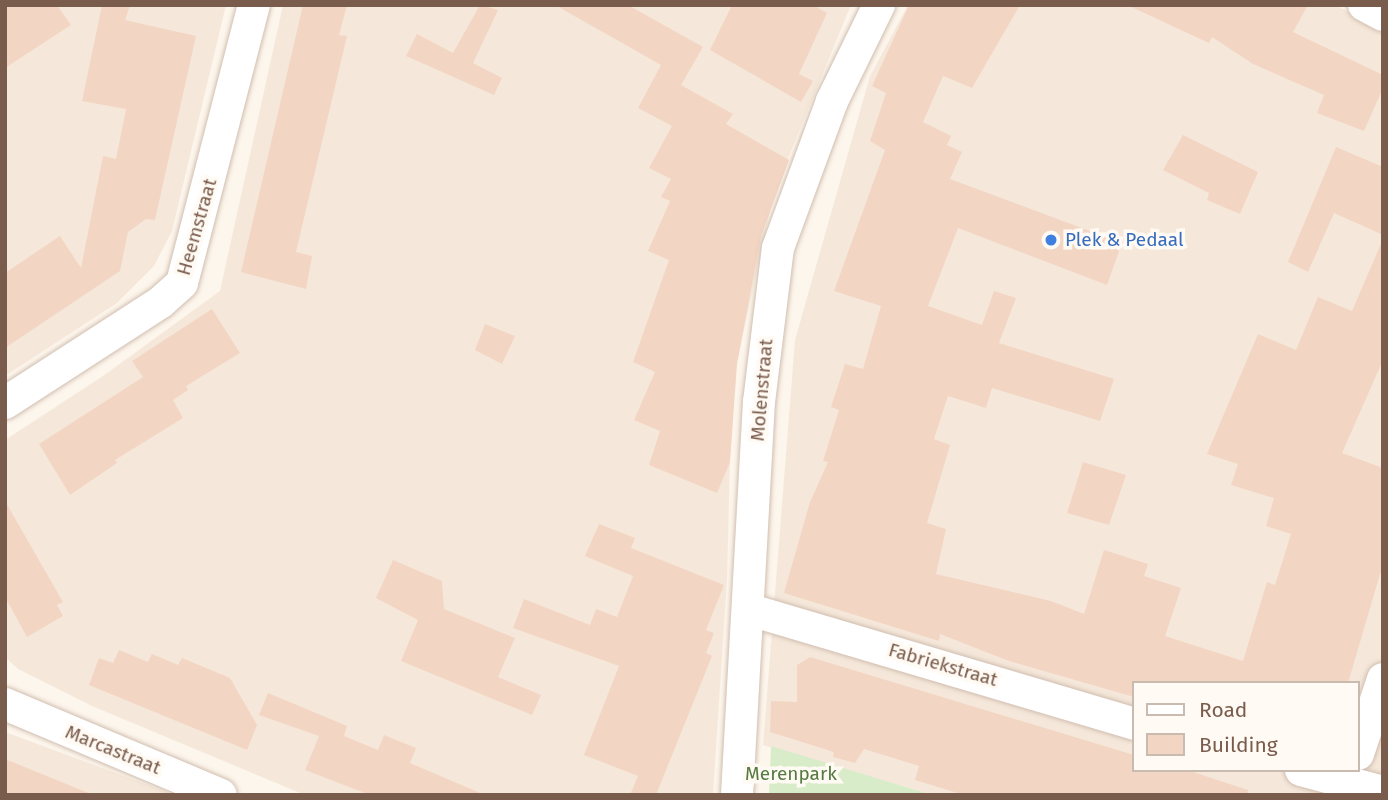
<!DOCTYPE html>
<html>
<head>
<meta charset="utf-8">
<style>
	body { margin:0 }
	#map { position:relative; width:1388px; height:800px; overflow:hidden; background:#fdf6ec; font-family:"Fira Sans",sans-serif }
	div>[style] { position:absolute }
	.residential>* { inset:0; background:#f5e8da }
	.green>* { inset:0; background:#d8ecc9 }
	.building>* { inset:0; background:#f3d5c3 }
	.roads { filter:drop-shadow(0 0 2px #d1beb0) drop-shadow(0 0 2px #d1beb0) }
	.minor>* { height:32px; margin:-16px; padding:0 16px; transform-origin:16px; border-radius:16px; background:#fff }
	.dots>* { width:19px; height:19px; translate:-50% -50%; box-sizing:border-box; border:4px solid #fffaf3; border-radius:50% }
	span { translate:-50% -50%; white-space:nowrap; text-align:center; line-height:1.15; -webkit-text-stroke:7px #fffaf3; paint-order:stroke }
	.street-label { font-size:19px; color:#7a5c4d }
	.shop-label { font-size:19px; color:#366cbe }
	.left { translate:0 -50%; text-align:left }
	.park-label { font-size:19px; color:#537a41 }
	.frame { position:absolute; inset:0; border:7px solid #7a5c4d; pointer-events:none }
	.legend { position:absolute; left:1132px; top:681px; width:228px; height:91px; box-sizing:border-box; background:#fffaf3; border:2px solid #cabbb1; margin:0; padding:9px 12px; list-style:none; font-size:21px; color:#7a5c4d }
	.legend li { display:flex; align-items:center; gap:14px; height:35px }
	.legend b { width:35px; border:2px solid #cabbb1 }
</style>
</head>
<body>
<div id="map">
	<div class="residential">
		<i style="clip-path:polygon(5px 5px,226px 5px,172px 231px,154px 266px,117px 303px,5px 376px)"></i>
		<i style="clip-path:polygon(283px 5px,851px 5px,774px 192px,732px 385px,727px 578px,713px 795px,305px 795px,92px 706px,18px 669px,5px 657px,5px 440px,103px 376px,220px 291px)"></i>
		<i style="clip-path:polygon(evenodd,908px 5px,1335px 5px,1383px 30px,1383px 795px,932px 795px,763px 745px,795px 340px,870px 76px,908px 5px,1134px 683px,1358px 683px,1358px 770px,1134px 770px,1134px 683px)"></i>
		<i style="clip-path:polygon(5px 731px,8px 733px,175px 795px,5px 795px)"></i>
	</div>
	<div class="green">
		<i style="clip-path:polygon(771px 746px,932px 795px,769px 795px)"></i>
	</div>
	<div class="building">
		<i style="clip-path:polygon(5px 5px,57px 5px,71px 25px,5px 68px)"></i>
		<i style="clip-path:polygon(102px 5px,130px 5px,125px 20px,196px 36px,155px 220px,146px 219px,128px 232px,120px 271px,5px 348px,5px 273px,60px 236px,81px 268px,103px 156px,116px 159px,126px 109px,82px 101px)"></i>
		<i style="clip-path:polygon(303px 5px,347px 5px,339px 35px,347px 36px,296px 252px,312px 256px,306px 289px,241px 272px)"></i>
		<i style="clip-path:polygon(480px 5px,498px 10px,473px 63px,502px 78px,494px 95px,406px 56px,417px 34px,453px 53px)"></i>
		<i style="clip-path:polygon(555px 5px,628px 5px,703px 47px,681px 85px,733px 114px,726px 124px,789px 160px,761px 236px,737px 364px,730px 462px,717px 493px,649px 465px,660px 431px,634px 420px,655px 372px,633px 362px,669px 260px,648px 251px,670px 201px,661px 197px,671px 179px,649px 168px,672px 126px,638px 108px,661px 65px)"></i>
		<i style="clip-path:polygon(732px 5px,813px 5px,827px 13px,799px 74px,813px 81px,801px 102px,710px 50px)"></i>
		<i style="clip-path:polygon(909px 5px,1020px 5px,972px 88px,943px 76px,923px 122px,951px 136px,947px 145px,962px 152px,950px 179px,1122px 243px,1107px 285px,958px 228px,928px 306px,982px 325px,994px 291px,1016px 298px,999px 343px,1114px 379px,1100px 421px,992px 388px,986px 408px,948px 396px,934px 439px,950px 445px,927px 523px,946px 529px,936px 574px,1051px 601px,1084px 614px,1104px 550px,1148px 564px,1144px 576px,1181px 588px,1165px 636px,1243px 661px,1267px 582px,1275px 585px,1291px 534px,1266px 526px,1274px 498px,1231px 485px,1238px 464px,1207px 454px,1258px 334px,1296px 350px,1318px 297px,1352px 311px,1383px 239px,1383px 360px,1342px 453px,1383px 468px,1383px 564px,1348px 683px,1134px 683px,1134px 697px,1009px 661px,940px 634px,939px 641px,784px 593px,810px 502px,828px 462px,823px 461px,839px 410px,831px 407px,845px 364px,863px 369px,881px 306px,834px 291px,885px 150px,870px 141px,886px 93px,872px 86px)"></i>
		<i style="clip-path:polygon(1127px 5px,1308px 5px,1293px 32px,1383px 75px,1383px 88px,1364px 131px,1317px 113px,1324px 95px,1253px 64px,1212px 37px,1209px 43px)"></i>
		<i style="clip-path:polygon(1183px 135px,1258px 172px,1240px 214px,1207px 200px,1209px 193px,1163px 170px)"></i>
		<i style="clip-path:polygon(1336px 147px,1383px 167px,1383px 235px,1334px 213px,1308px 272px,1288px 262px)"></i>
		<i style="clip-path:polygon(212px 309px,240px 353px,186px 386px,188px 390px,173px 400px,183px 418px,115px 460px,117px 463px,70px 495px,39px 444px,143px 377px,132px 361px)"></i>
		<i style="clip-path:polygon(485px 324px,515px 336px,502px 364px,475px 350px)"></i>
		<i style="clip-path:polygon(1083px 462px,1126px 475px,1109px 525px,1067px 513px)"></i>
		<i style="clip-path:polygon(5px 501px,63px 602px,57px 605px,63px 616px,27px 637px,5px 597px)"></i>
		<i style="clip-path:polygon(599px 524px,635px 538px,631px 548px,724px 585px,706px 630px,714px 633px,706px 653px,712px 656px,656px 795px,630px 795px,638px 776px,584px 755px,619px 666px,513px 628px,524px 599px,590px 625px,596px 609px,617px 617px,633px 576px,585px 556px)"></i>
		<i style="clip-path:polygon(393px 560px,442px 581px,444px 609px,515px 638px,498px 677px,541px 695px,532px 715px,401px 661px,418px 620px,376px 598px)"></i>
		<i style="clip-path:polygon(119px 650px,148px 662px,152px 654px,178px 665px,182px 658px,230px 678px,257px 725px,247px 750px,89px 685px,99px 658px,113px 663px)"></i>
		<i style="clip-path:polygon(810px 657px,1134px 755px,1134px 770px,1187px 770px,1248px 790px,1247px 795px,964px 795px,915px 780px,919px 766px,864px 749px,855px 763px,833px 757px,834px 752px,770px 732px,771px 701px,797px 702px,797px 665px)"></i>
		<i style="clip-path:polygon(268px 693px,347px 726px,344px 736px,378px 750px,384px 735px,416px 748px,410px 763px,485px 795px,370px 795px,305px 770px,319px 736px,259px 715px)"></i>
		<i style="clip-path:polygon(5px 759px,91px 794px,91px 795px,5px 795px)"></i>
	</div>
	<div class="roads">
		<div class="minor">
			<i style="left:1364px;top:5px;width:21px;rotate:28deg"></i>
			<i style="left:5px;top:403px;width:186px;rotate:-32.9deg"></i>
			<i style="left:161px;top:302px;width:28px;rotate:-42deg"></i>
			<i style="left:182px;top:283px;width:287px;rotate:-75.5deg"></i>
			<i style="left:750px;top:610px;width:401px;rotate:16.5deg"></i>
			<i style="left:5px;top:704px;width:234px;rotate:22.8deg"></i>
			<i style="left:1358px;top:754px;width:79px;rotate:-71.6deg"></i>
			<i style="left:1301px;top:770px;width:85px;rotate:15deg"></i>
			<i style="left:737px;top:795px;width:394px;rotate:-86.8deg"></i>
			<i style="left:759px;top:402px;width:155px;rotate:-83deg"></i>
			<i style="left:778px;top:248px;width:157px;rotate:-69.8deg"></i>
			<i style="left:832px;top:101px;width:107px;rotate:-63.9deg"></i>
		</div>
	</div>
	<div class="dots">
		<i style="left:1051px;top:240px;background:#3f7fe0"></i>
	</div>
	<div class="street-label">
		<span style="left:197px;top:227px;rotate:-74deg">Heemstraat</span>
		<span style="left:762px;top:390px;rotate:-85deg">Molenstraat</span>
		<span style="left:943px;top:665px;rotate:16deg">Fabriekstraat</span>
		<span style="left:113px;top:750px;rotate:22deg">Marcastraat</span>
	</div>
	<div class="shop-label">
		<span class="left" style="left:1065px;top:240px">Plek &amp; Pedaal</span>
	</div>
	<div class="park-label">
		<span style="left:791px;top:774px">Merenpark</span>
	</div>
	<div class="frame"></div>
	<ul class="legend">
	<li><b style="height:9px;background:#fff"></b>Road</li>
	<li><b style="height:19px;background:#f3d5c3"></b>Building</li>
	</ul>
</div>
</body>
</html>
